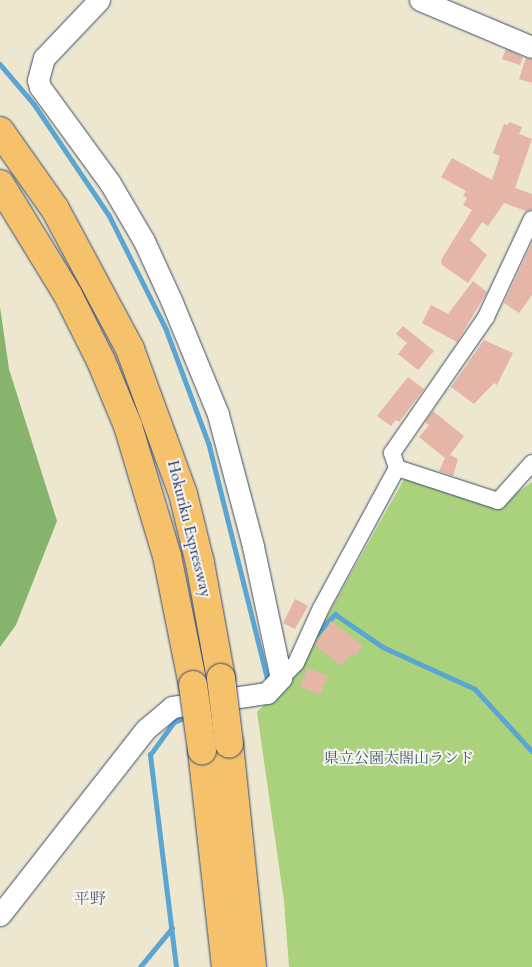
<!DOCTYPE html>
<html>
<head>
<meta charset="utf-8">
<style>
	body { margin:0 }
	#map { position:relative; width:532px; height:967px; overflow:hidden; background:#ece7ce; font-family:Cardo,"Noto Serif JP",serif }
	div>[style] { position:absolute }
	.green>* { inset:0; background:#aad27d }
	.forest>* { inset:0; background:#87b46c }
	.stream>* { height:4.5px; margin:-2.25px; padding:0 2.25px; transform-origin:2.25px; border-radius:2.25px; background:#5aa5d2 }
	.building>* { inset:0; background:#e5b5a7 }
	.roads { filter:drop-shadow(0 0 1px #3a4b6f) drop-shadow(0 0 1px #3a4b6f) }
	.minor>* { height:16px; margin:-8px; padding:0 8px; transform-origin:8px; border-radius:8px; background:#fff }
	.tertiary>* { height:21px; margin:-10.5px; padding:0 10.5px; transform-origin:10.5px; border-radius:10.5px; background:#fff }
	.motorway>* { height:28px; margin:-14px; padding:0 14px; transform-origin:14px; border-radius:14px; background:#f5c16b }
	.bridges { filter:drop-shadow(0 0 1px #3a4b6f) drop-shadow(0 0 1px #3a4b6f) }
	.motorway-bridge>* { height:28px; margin:-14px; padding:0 14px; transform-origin:14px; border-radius:14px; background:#f5c16b }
	span { translate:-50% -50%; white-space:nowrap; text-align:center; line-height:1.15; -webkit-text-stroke:4px #f6f6f2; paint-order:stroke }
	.street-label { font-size:15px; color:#1b2f5e }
	.park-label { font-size:15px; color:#3f5866 }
	.neighbourhood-label { font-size:16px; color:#625e78 }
</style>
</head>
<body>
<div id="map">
	<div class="green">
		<i style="clip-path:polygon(406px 476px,497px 507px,532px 482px,532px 967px,289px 967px,284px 901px,257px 712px,292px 678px)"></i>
	</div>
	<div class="forest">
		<i style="clip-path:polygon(0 307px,9px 369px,57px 521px,16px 625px,0 647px)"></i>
	</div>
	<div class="stream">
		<i style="left:0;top:64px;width:52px;rotate:49.6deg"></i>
		<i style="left:34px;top:104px;width:134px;rotate:56deg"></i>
		<i style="left:109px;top:215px;width:127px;rotate:63.4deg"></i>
		<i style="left:166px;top:329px;width:123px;rotate:69.5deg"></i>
		<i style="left:209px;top:444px;width:244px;rotate:76deg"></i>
		<i style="left:317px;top:634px;width:27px;rotate:-48deg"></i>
		<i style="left:335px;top:614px;width:58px;rotate:34.5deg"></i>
		<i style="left:383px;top:647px;width:101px;rotate:24.5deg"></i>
		<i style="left:475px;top:689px;width:84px;rotate:47.4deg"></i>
		<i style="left:140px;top:967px;width:50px;rotate:-50.6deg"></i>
		<i style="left:176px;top:967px;width:214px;rotate:-97deg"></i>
		<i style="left:150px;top:755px;width:41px;rotate:-54deg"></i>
		<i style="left:174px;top:722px;width:16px;rotate:-22deg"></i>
	</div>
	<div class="building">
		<i style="clip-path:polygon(506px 49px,523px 57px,520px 65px,502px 59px)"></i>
		<i style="clip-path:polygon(526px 58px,532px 59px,532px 83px,519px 79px)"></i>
		<i style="clip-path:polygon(509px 122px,522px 127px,519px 134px,532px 139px,515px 188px,532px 194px,532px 209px,526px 211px,504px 203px,488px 226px,482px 222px,470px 240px,487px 255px,468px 283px,442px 265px,441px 260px,472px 210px,463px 205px,467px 198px,463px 196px,466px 191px,441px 177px,452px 158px,492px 180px,500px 156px,493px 153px,504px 124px,508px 125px)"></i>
		<i style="clip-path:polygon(532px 243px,532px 295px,519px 313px,504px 303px)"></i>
		<i style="clip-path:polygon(473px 281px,487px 292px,457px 342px,422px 323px,431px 305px,448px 314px)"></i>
		<i style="clip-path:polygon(403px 326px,434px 351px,418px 370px,398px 354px,407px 343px,396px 334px)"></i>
		<i style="clip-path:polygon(484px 340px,513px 353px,497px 385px,494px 383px,474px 404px,451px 387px)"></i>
		<i style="clip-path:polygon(408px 377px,424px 389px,399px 422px,396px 420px,391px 426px,377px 416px)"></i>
		<i style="clip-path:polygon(433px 411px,464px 436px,450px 455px,458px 459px,453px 476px,439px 471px,445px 458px,419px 437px,429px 425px,425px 422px)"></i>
		<i style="clip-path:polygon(295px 599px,308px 606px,295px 629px,283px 623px)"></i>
		<i style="clip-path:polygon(331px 621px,363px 646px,355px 656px,352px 653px,341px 666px,315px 645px)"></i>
		<i style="clip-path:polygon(308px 668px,328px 676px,320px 695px,300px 686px)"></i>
	</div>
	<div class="roads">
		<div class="minor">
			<i style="left:397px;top:468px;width:106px;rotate:18.1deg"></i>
			<i style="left:498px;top:501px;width:51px;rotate:-48.2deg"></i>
			<i style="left:281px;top:678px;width:21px;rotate:-45deg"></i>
			<i style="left:296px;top:663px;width:60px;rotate:-65.6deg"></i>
			<i style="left:321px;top:608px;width:159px;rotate:-61.5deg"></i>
			<i style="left:397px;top:468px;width:16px;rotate:-108deg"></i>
			<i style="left:392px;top:453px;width:165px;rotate:-55.3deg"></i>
			<i style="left:486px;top:317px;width:108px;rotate:-64.9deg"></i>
		</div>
		<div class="tertiary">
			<i style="left:420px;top:0;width:121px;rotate:22.8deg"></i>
			<i style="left:0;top:915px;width:236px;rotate:-51.9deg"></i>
			<i style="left:146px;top:729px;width:34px;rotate:-40deg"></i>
			<i style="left:172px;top:707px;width:96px;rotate:-8.4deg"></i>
			<i style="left:267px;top:693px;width:21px;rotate:-47deg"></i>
			<i style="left:281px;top:678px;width:135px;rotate:-102deg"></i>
			<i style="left:253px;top:546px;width:137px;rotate:-104.9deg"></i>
			<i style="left:218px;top:414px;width:123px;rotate:-112.4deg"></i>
			<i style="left:171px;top:300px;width:65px;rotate:-114.6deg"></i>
			<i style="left:144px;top:241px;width:67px;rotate:-120.4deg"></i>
			<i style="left:110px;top:183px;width:119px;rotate:-126.1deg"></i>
			<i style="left:40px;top:87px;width:7px;rotate:-106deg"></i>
			<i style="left:38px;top:80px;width:23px;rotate:-75deg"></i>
			<i style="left:44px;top:58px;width:80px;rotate:-46.5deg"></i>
		</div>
		<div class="motorway">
			<i style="left:0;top:131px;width:95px;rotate:54.8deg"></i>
			<i style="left:55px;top:209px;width:159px;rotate:61.8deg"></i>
			<i style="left:130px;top:349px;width:154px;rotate:69.9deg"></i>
			<i style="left:183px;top:494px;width:71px;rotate:76.2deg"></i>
			<i style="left:200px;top:563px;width:117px;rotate:79.7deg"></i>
			<i style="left:0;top:184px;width:130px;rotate:58.5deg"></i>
			<i style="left:68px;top:295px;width:74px;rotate:63.4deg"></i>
			<i style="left:101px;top:361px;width:70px;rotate:67.4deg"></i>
			<i style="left:128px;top:426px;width:136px;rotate:73.3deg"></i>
			<i style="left:167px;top:556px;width:132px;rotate:78.6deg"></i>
			<i style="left:229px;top:744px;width:224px;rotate:84.1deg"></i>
			<i style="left:202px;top:750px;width:218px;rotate:83.7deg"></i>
		</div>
	</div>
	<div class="bridges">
		<div class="motorway-bridge">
			<i style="left:221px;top:678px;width:66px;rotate:83.1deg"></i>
			<i style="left:193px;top:685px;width:66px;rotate:82.1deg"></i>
		</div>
	</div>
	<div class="street-label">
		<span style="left:189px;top:529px;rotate:76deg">Hokuriku Expressway</span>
	</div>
	<div class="park-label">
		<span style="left:399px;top:759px">県立公園太閤山ランド</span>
	</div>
	<div class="neighbourhood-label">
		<span style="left:90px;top:899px">平野</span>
	</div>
</div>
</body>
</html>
